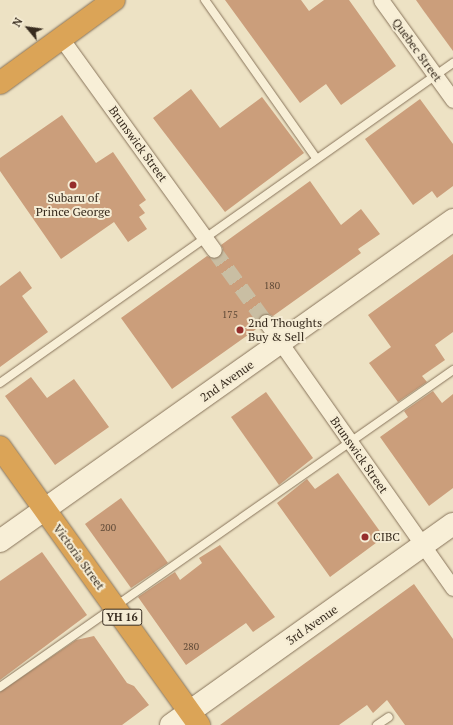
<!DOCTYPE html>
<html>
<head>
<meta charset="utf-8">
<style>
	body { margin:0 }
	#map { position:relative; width:453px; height:725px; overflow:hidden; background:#ede2c4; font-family:"PT Serif",serif }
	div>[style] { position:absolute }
	.building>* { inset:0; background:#cb9e7b }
	.street-tunnel>* { height:15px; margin-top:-7.5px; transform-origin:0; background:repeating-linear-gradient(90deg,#c9bea3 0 15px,transparent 0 23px) }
	.roads { filter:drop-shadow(0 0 1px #88745b) drop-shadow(0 0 1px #88745b) }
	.lane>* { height:8px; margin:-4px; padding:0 4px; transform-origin:4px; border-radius:4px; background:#f8efd7 }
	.street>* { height:15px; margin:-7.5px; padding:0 7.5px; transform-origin:7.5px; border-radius:7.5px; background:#f8efd7 }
	.secondary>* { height:22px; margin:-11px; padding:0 11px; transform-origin:11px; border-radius:11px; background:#f8efd7 }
	.highway>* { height:22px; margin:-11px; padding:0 11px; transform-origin:11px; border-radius:11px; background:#dba457 }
	.dots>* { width:11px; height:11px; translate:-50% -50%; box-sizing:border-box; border:2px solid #f5ecd4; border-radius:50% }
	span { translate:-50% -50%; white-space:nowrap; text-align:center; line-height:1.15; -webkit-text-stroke:4px #f5ecd4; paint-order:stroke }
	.number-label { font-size:10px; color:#5d4836 }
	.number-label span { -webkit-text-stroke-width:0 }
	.shield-label span { padding:1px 3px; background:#f5ecd4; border:1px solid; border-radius:3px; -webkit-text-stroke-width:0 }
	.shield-label { font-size:11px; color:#382c1f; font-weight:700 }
	.street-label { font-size:12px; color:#382c1f }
	.poi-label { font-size:12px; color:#382c1f }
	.left { translate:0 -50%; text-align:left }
	.north { position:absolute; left:8px; top:8px; width:40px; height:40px; -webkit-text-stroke:3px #f5ecd4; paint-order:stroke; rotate:299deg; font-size:11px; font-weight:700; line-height:16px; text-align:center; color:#382c1f }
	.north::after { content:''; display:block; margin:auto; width:14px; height:18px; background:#382c1f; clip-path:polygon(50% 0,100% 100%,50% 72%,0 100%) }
</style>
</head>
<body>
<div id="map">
	<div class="building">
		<i style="clip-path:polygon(225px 0,301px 0,309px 11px,324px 0,349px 0,396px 66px,341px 105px,326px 84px,300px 103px)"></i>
		<i style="clip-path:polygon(416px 0,453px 0,453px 51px,423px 10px)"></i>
		<i style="clip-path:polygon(191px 89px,220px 128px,262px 97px,304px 153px,225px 212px,153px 118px)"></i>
		<i style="clip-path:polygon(420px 99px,453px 144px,453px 186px,437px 198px,432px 191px,413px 205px,365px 139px)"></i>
		<i style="clip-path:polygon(62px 115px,96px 163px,113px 152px,146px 200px,139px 205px,145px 213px,139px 217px,147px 229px,128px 242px,114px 222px,61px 259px,0 171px,0 158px)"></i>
		<i style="clip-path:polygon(310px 181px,341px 225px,361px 209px,380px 234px,358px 249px,361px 253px,273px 316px,266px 313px,261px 315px,257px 322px,259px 327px,172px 389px,121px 318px,207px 256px,215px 259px,220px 257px,223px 249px,221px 245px)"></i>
		<i style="clip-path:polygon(453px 254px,453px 332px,435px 345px,445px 360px,422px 376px,427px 382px,398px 402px,369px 363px,391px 347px,368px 315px)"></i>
		<i style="clip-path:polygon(20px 271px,32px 288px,22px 296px,48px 332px,0 367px,0 286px)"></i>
		<i style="clip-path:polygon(31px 377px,47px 398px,74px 379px,109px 427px,55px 465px,5px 396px)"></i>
		<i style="clip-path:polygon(433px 391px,442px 403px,453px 394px,453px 488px,429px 506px,380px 437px,408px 417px,404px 411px)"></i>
		<i style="clip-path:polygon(266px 392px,313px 458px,279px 485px,231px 417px)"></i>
		<i style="clip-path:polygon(338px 473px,384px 537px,330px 577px,277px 503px,307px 479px,315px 489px)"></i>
		<i style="clip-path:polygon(121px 498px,168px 563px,131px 588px,85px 524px)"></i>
		<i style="clip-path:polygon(220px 545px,275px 617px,253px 632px,246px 623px,186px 665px,138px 597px,175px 572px,180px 580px,202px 563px,199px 558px)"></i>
		<i style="clip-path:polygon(42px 552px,87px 615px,0 680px,0 581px)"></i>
		<i style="clip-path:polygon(414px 584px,453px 639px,453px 725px,405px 725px,387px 700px,373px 713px,367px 705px,339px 725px,220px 725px)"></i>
		<i style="clip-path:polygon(94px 636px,127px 683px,134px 686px,149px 705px,122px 725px,0 725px,0 692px,76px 640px)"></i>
	</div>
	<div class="street-tunnel">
		<i style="left:214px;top:250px;width:89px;rotate:54.2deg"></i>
	</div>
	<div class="roads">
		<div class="lane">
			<i style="left:205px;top:0;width:193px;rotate:54.9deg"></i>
			<i style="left:0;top:383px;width:555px;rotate:-35.24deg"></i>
			<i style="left:0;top:687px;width:553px;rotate:-34.98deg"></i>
			<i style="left:377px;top:725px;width:14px;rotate:-34deg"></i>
		</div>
		<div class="street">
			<i style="left:381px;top:0;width:123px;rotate:54.2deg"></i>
			<i style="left:61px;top:38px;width:261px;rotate:54.2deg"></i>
			<i style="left:266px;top:322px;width:325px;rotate:54.9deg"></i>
		</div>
		<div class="secondary">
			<i style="left:0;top:541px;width:555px;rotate:-35.32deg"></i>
			<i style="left:171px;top:725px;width:346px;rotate:-35.5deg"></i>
		</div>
		<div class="highway">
			<i style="left:0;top:83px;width:141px;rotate:-36.1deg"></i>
			<i style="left:0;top:447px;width:342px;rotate:54.4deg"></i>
		</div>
	</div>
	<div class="dots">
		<i style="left:73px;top:185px;background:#962e2c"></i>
		<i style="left:240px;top:330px;background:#962e2c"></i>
		<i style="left:365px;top:537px;background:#962e2c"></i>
	</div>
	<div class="number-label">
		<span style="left:272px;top:286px">180</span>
		<span style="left:230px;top:315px">175</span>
		<span style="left:108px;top:528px">200</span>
		<span style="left:191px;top:647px">280</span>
	</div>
	<div class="shield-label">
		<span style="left:122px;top:617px">YH 16</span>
	</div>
	<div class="street-label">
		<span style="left:417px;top:50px;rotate:54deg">Quebec Street</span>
		<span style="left:138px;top:144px;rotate:54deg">Brunswick Street</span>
		<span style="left:227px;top:381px;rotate:-35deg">2nd Avenue</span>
		<span style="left:359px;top:455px;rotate:55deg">Brunswick Street</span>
		<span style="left:79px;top:557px;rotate:54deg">Victoria Street</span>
		<span style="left:312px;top:625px;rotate:-35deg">3rd Avenue</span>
	</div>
	<div class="poi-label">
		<span style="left:73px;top:205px">Subaru of<br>Prince George</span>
		<span class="left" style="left:248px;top:330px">2nd Thoughts<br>Buy &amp; Sell</span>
		<span class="left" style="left:373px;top:537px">CIBC</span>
	</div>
	<div class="north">N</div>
</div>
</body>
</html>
